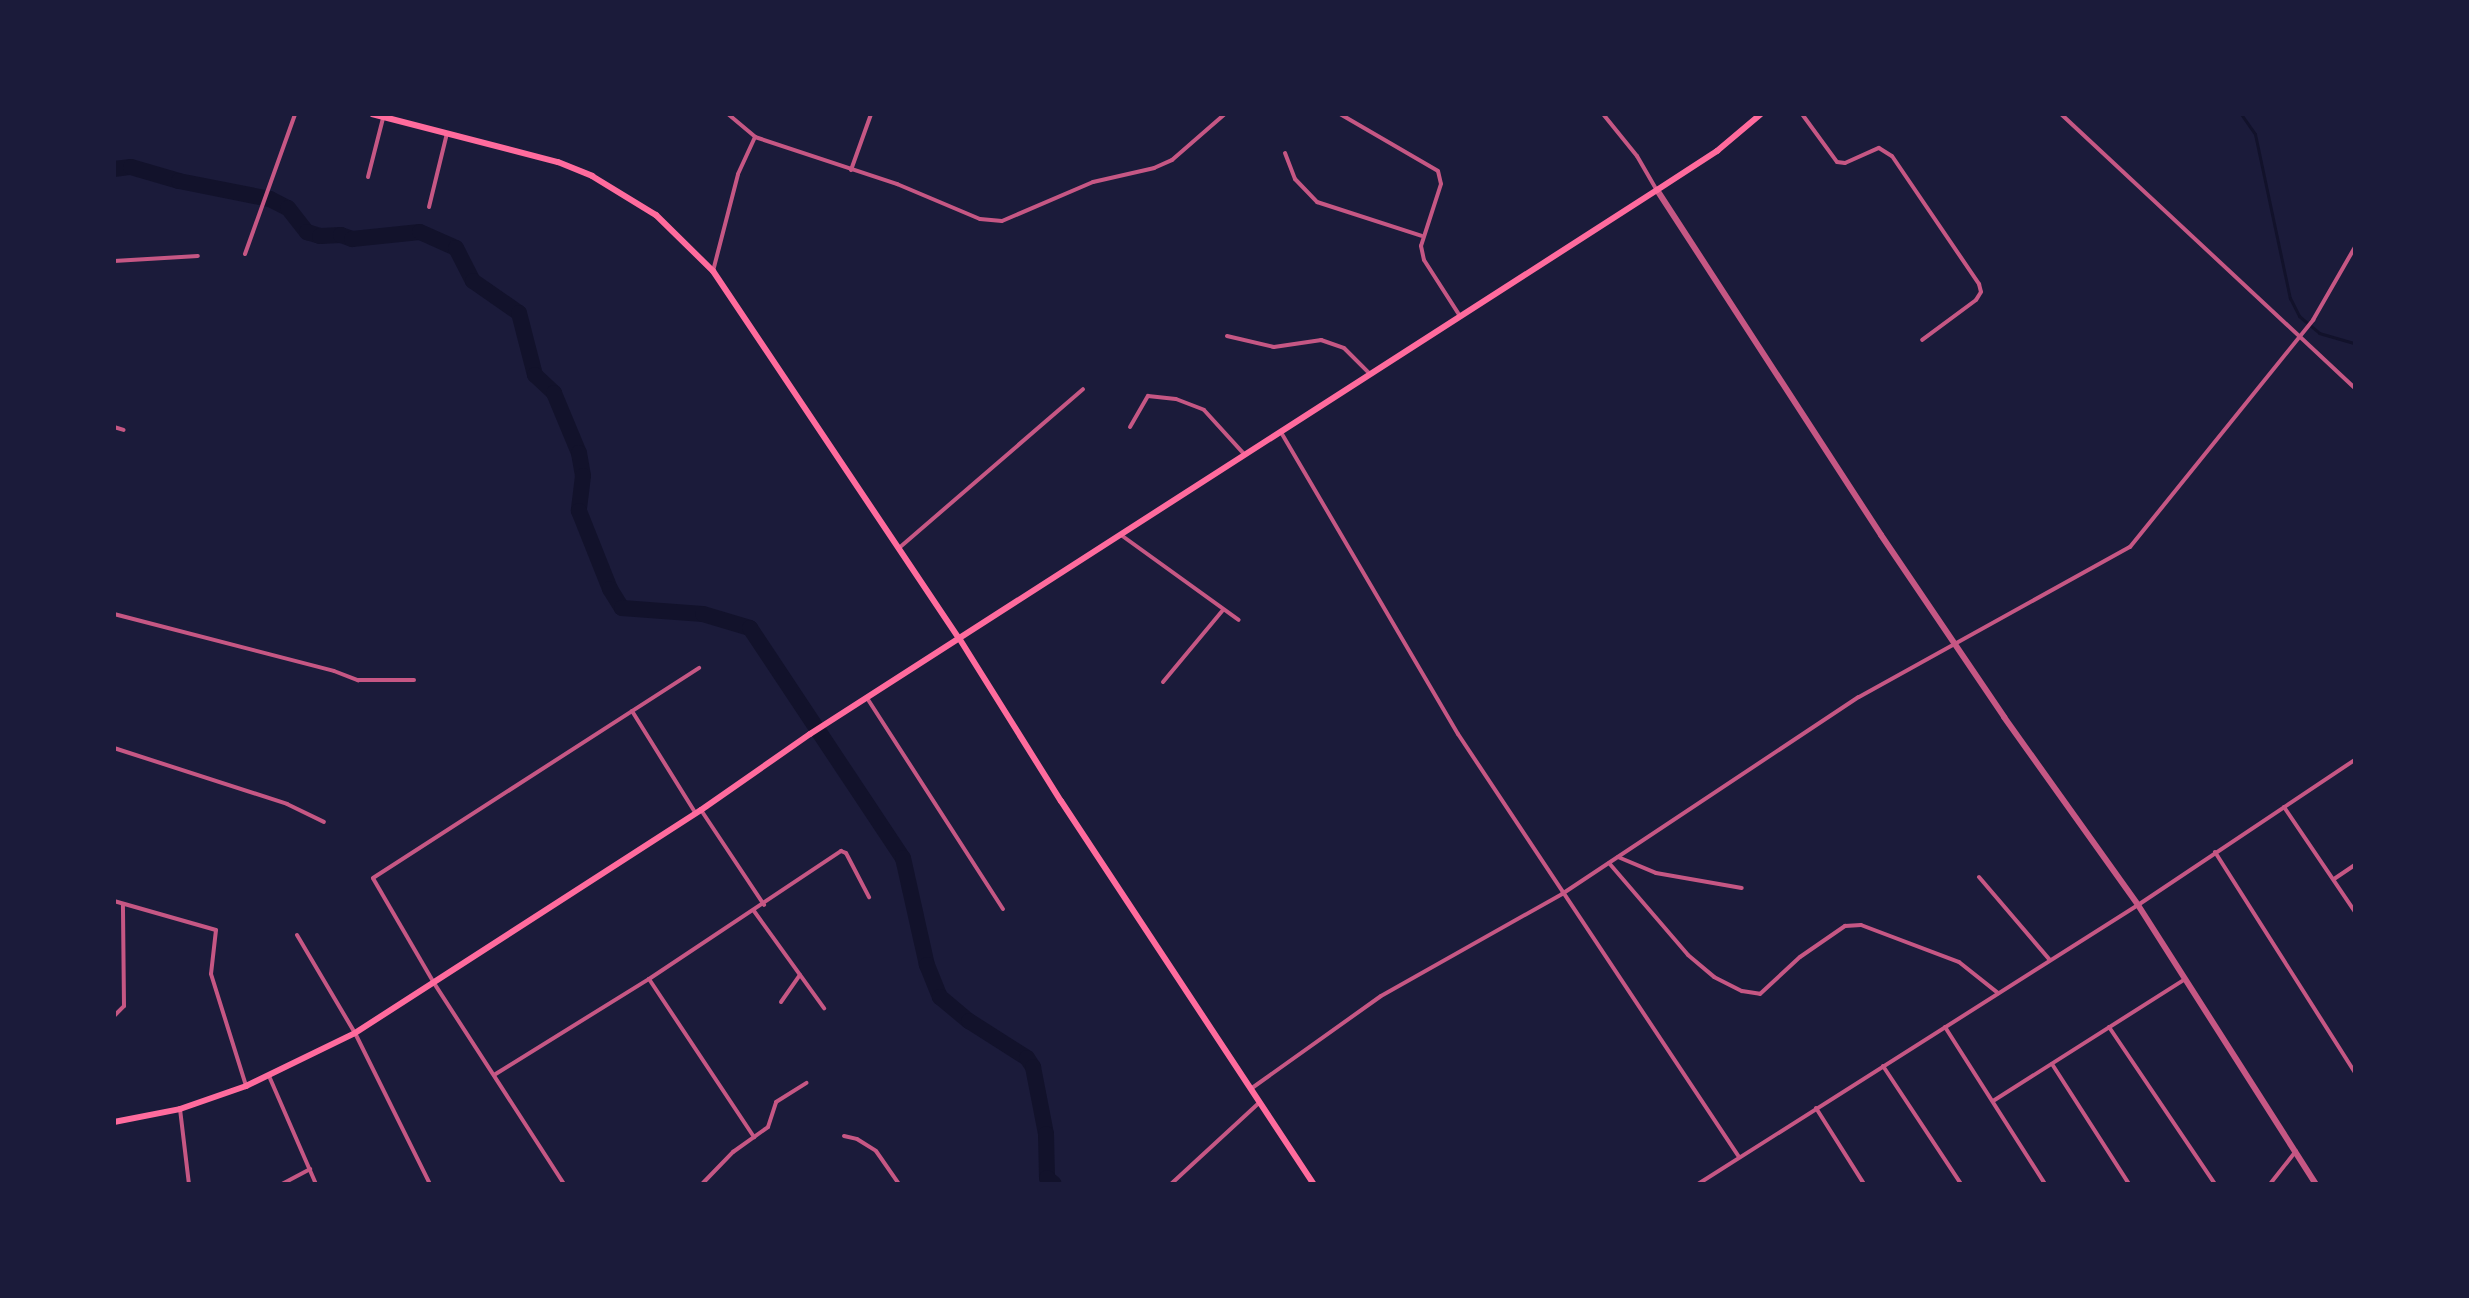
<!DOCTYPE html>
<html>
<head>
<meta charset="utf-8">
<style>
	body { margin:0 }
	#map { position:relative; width:2469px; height:1298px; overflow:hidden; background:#1b1b3a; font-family:"Golos Text",sans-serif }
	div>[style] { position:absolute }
	.stream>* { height:3px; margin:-1.5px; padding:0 1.5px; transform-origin:1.5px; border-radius:1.5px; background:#12122b }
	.river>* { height:16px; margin:-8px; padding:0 8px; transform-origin:8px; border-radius:8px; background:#12122b }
	.minor>* { height:4px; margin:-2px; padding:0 2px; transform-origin:2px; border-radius:2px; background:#c65784 }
	.tertiary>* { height:6px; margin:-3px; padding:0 3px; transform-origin:3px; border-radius:3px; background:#c65784 }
	.secondary>* { height:6px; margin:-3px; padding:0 3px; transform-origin:3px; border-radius:3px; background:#ff6b9d }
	span { translate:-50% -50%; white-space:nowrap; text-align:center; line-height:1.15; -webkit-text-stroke:6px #1b1b3a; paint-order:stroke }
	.frame { position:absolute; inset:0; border:116px solid #1b1b3a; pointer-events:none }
</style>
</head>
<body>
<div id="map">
	<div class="stream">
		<i style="left:2241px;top:114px;width:24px;rotate:55deg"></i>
		<i style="left:2255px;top:134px;width:168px;rotate:78deg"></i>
		<i style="left:2290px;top:298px;width:20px;rotate:63deg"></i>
		<i style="left:2299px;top:316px;width:26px;rotate:40deg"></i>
		<i style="left:2319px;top:333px;width:37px;rotate:16deg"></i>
	</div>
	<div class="river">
		<i style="left:114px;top:169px;width:17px;rotate:-7deg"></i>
		<i style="left:131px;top:167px;width:50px;rotate:16.3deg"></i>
		<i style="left:179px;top:181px;width:93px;rotate:11.2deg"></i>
		<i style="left:270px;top:199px;width:20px;rotate:27deg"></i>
		<i style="left:288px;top:208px;width:31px;rotate:52deg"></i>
		<i style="left:307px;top:232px;width:14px;rotate:17deg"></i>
		<i style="left:320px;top:236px;width:21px;rotate:-3deg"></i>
		<i style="left:341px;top:235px;width:12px;rotate:20deg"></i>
		<i style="left:352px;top:239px;width:68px;rotate:-5.9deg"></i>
		<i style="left:420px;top:232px;width:39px;rotate:24deg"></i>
		<i style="left:456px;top:248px;width:37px;rotate:63deg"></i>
		<i style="left:473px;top:281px;width:56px;rotate:34.8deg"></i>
		<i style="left:519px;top:313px;width:64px;rotate:75.5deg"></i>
		<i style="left:535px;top:375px;width:26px;rotate:43deg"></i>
		<i style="left:554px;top:393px;width:65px;rotate:67.4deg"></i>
		<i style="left:579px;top:453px;width:23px;rotate:80deg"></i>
		<i style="left:583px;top:476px;width:35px;rotate:97deg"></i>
		<i style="left:579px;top:511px;width:84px;rotate:68.3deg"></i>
		<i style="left:610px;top:589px;width:22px;rotate:58deg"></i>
		<i style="left:622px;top:608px;width:81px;rotate:4.2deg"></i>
		<i style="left:703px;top:614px;width:49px;rotate:16.6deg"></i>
		<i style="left:750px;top:628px;width:276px;rotate:56.4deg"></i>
		<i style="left:903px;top:858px;width:110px;rotate:77.4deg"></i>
		<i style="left:927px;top:965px;width:35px;rotate:68deg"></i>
		<i style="left:940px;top:997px;width:38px;rotate:40deg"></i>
		<i style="left:969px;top:1021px;width:69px;rotate:32.5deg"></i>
		<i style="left:1027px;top:1058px;width:11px;rotate:56deg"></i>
		<i style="left:1033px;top:1067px;width:68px;rotate:79deg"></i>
		<i style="left:1046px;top:1134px;width:44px;rotate:88.7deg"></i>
		<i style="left:1047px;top:1178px;width:9px;rotate:41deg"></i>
	</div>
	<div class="minor">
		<i style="left:728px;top:114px;width:35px;rotate:40deg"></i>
		<i style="left:755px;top:137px;width:150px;rotate:18.3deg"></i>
		<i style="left:897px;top:184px;width:90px;rotate:22.9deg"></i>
		<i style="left:980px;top:219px;width:22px;rotate:5deg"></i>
		<i style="left:1002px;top:221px;width:99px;rotate:-23.2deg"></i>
		<i style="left:1093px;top:182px;width:63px;rotate:-12.9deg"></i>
		<i style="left:1154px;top:168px;width:20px;rotate:-24deg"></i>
		<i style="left:1172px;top:160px;width:70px;rotate:-41deg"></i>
		<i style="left:1340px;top:114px;width:113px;rotate:30.2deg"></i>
		<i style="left:1438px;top:171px;width:13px;rotate:77deg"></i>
		<i style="left:1441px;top:184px;width:65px;rotate:107.9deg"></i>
		<i style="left:1421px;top:246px;width:14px;rotate:78deg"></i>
		<i style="left:1424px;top:260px;width:67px;rotate:57.3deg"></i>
		<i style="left:1603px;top:114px;width:54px;rotate:51deg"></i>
		<i style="left:1637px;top:156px;width:39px;rotate:60deg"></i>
		<i style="left:1802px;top:114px;width:59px;rotate:53.9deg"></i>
		<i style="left:1837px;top:162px;width:8px;rotate:7deg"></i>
		<i style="left:1845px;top:163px;width:37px;rotate:-24deg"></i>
		<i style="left:1879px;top:148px;width:15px;rotate:32deg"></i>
		<i style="left:1892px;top:156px;width:155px;rotate:55.8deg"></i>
		<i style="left:1979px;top:284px;width:8px;rotate:76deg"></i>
		<i style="left:1981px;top:292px;width:9px;rotate:122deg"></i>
		<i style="left:1976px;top:300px;width:67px;rotate:143.5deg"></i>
		<i style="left:2061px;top:114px;width:402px;rotate:43deg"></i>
		<i style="left:1285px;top:153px;width:28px;rotate:69deg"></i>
		<i style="left:1295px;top:179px;width:32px;rotate:46deg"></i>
		<i style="left:1317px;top:202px;width:110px;rotate:17.9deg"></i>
		<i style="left:851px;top:170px;width:59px;rotate:-70.3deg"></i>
		<i style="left:368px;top:177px;width:61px;rotate:-75.7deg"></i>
		<i style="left:429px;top:207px;width:76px;rotate:-76.3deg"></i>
		<i style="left:245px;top:254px;width:149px;rotate:-70.3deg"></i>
		<i style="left:114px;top:261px;width:84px;rotate:-3.4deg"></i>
		<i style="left:713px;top:271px;width:100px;rotate:-75.5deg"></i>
		<i style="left:738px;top:174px;width:41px;rotate:-65.3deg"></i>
		<i style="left:1227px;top:336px;width:48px;rotate:13.2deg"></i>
		<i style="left:1274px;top:347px;width:48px;rotate:-8.5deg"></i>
		<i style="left:1321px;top:340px;width:24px;rotate:19deg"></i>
		<i style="left:1344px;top:348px;width:37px;rotate:45deg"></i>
		<i style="left:114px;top:427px;width:10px;rotate:17deg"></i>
		<i style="left:1130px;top:427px;width:36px;rotate:-60deg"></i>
		<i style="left:1148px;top:396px;width:28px;rotate:6deg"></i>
		<i style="left:1176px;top:399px;width:30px;rotate:21deg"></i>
		<i style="left:1204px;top:410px;width:59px;rotate:47.7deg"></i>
		<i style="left:1282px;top:434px;width:348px;rotate:59.6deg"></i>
		<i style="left:1458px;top:734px;width:508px;rotate:56.4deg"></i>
		<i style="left:1121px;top:535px;width:145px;rotate:35.8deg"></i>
		<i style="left:899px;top:548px;width:243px;rotate:-40.8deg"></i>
		<i style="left:114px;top:614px;width:227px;rotate:14.5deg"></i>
		<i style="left:334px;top:671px;width:26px;rotate:21deg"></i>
		<i style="left:358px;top:680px;width:56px"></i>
		<i style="left:1163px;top:682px;width:94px;rotate:-50.2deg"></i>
		<i style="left:867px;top:698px;width:251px;rotate:57.2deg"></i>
		<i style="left:632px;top:711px;width:121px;rotate:58.1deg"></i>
		<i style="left:114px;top:748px;width:182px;rotate:17.9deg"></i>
		<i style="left:287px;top:804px;width:41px;rotate:25.9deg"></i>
		<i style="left:2284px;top:807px;width:127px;rotate:55.9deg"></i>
		<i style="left:701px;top:810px;width:114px;rotate:56.4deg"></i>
		<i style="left:2215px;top:852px;width:262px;rotate:57.6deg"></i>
		<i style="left:1618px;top:857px;width:41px;rotate:22.8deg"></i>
		<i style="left:1656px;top:873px;width:87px;rotate:9.9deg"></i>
		<i style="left:1609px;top:863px;width:121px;rotate:49.3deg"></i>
		<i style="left:1688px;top:955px;width:34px;rotate:40deg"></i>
		<i style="left:1714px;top:977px;width:31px;rotate:27deg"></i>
		<i style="left:1742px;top:991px;width:18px;rotate:9deg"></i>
		<i style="left:1760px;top:994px;width:54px;rotate:-42.8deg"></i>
		<i style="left:1800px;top:957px;width:55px;rotate:-34.6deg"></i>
		<i style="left:1845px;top:926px;width:16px;rotate:-4deg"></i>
		<i style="left:1861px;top:925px;width:105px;rotate:20.7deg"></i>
		<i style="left:1959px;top:962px;width:50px;rotate:38.5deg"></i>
		<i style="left:1979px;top:877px;width:109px;rotate:49.5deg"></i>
		<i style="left:2334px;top:879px;width:25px;rotate:-34deg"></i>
		<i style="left:114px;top:901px;width:106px;rotate:15.9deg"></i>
		<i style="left:216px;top:930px;width:44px;rotate:96.5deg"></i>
		<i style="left:211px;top:974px;width:117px;rotate:72.6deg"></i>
		<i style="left:754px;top:911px;width:120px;rotate:54.2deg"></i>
		<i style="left:297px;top:935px;width:114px;rotate:59.4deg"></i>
		<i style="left:355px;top:1033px;width:169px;rotate:63.6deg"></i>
		<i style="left:649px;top:979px;width:190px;rotate:56.4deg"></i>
		<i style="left:781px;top:1002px;width:33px;rotate:-55deg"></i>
		<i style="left:114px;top:1016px;width:14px;rotate:-45deg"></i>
		<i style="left:124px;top:1006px;width:102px;rotate:-90.6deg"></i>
		<i style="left:1945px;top:1027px;width:186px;rotate:57.5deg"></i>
		<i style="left:2109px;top:1027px;width:189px;rotate:56deg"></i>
		<i style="left:2052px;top:1064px;width:143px;rotate:57.3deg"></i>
		<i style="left:1883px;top:1066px;width:141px;rotate:56.5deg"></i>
		<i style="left:494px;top:1075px;width:182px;rotate:-31.8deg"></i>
		<i style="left:649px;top:979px;width:231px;rotate:-33.7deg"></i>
		<i style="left:841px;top:851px;width:5px;rotate:22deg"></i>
		<i style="left:846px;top:853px;width:50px;rotate:62.4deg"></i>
		<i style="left:269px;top:1076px;width:118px;rotate:66.5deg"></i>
		<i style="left:1252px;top:1088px;width:158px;rotate:-35.5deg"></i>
		<i style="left:1381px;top:996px;width:208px;rotate:-29.4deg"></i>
		<i style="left:1562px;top:894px;width:356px;rotate:-33.6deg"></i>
		<i style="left:1859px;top:697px;width:310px;rotate:-29deg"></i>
		<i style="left:2130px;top:547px;width:292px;rotate:-51.1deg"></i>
		<i style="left:2313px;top:320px;width:84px;rotate:-60.1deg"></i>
		<i style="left:1993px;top:1101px;width:227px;rotate:-32.4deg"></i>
		<i style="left:1816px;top:1108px;width:90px;rotate:57.7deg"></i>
		<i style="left:180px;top:1109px;width:76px;rotate:83.2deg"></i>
		<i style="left:844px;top:1136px;width:13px;rotate:13deg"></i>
		<i style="left:857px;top:1139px;width:22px;rotate:32deg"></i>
		<i style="left:876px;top:1151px;width:40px;rotate:55.1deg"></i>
		<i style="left:282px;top:1184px;width:32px;rotate:-28deg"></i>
		<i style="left:564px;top:1184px;width:239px;rotate:-122.9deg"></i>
		<i style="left:434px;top:983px;width:121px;rotate:-120.2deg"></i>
		<i style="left:373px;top:878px;width:388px;rotate:-32.8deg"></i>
		<i style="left:702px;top:1184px;width:45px;rotate:-45.9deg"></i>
		<i style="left:733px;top:1152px;width:43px;rotate:-35.5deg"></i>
		<i style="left:768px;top:1127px;width:26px;rotate:-72deg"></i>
		<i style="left:776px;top:1102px;width:36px;rotate:-32deg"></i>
		<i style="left:1171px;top:1184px;width:121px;rotate:-42.7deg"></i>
		<i style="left:1698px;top:1184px;width:521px;rotate:-32.38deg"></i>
		<i style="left:2138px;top:905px;width:261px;rotate:-33.8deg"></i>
		<i style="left:2270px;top:1184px;width:42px;rotate:-51.8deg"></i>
	</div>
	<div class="tertiary">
		<i style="left:1657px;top:190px;width:411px;rotate:57deg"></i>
		<i style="left:1881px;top:535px;width:220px;rotate:55.9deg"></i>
		<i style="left:2004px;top:717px;width:231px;rotate:54.5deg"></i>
		<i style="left:2138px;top:905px;width:331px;rotate:57.5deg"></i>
	</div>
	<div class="secondary">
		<i style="left:372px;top:114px;width:192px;rotate:14.5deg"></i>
		<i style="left:558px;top:162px;width:37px;rotate:22deg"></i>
		<i style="left:592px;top:176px;width:75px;rotate:31.4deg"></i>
		<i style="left:656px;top:215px;width:80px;rotate:44.5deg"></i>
		<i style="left:713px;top:271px;width:442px;rotate:56.2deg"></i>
		<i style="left:959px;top:638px;width:192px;rotate:58deg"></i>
		<i style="left:1061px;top:801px;width:459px;rotate:56.6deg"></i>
		<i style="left:114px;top:1122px;width:67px;rotate:-11.1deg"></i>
		<i style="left:180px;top:1109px;width:70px;rotate:-19.2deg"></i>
		<i style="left:246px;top:1086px;width:121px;rotate:-25.9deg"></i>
		<i style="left:355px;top:1033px;width:412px;rotate:-32.8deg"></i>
		<i style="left:701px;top:810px;width:133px;rotate:-34.9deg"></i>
		<i style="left:810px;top:734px;width:1007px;rotate:-32.71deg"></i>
		<i style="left:1657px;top:190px;width:72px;rotate:-33deg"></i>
		<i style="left:1717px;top:151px;width:57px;rotate:-40.1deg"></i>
	</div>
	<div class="frame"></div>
</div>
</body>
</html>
